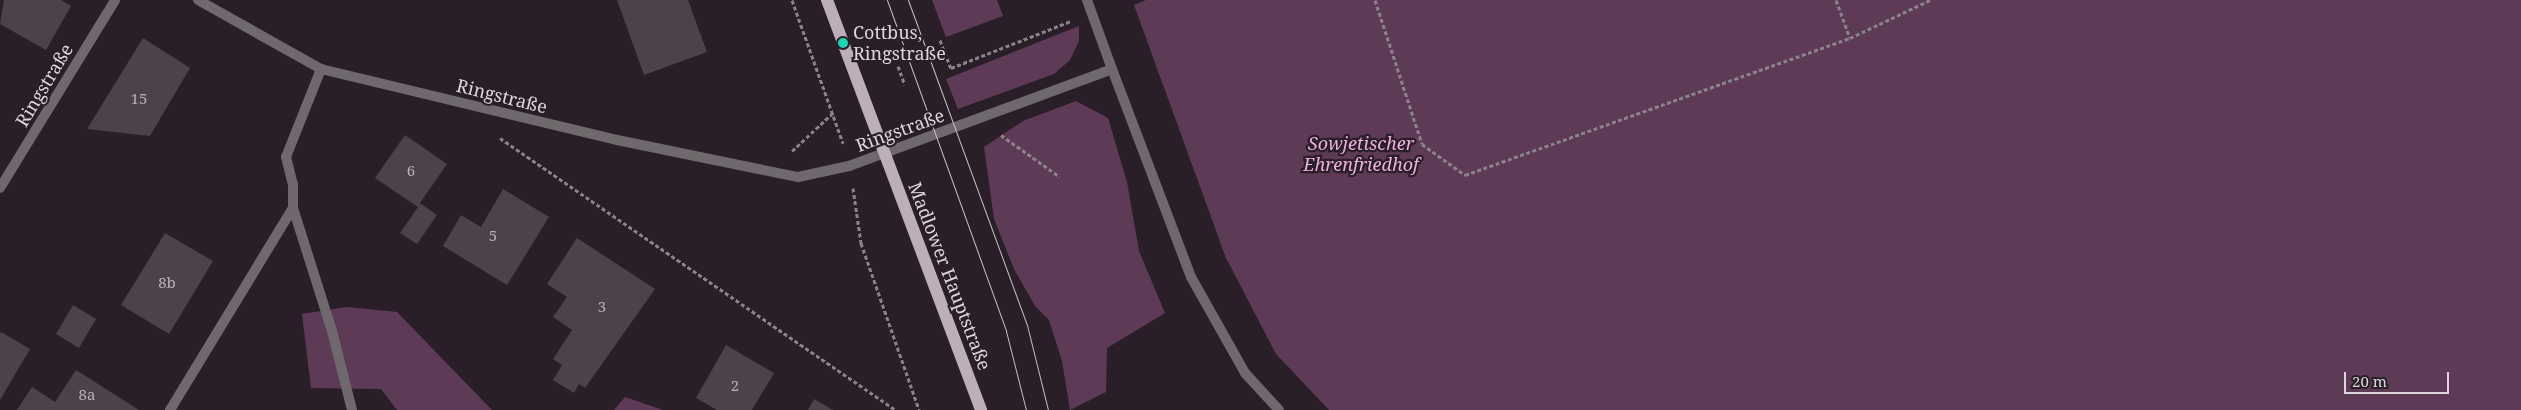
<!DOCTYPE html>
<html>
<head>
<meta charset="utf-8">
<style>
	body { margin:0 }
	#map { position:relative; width:2521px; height:410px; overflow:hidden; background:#2a1f28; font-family:"Noto Serif",serif }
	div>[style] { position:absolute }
	.green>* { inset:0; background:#5d3b57 }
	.building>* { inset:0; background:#4d414b }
	.path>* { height:3px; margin-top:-1.5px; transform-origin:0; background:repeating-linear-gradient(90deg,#8c838a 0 4px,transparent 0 6.5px) }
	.service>* { height:10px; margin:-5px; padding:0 5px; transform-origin:5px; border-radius:5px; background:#6f696e }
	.minor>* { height:10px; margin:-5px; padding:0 5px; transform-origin:5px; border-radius:5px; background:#6f696e }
	.primary>* { height:12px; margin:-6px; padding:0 6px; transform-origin:6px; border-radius:6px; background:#bcafb9 }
	.tram>* { height:1px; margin:-0.5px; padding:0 0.5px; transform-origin:0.5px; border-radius:0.5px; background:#c9c1c7 }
	.dots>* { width:14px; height:14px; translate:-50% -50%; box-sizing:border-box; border:2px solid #2a1f28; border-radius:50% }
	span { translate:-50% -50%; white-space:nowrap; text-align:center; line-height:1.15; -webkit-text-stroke:4.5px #2a1f28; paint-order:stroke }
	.number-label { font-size:15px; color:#bab1b8 }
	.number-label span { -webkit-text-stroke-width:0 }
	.poi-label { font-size:18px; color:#ded6dc }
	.left { translate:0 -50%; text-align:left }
	.street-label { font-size:18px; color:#ded6dc }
	.park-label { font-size:18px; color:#edaee2; font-style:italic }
	.scale { position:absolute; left:2344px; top:372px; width:105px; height:22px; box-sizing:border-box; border:2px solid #ded6dc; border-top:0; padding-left:6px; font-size:15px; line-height:18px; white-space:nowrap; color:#ded6dc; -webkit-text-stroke:4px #2a1f28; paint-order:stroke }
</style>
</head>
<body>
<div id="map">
	<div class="green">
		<i style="clip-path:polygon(932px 0,997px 0,1003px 16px,946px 37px)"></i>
		<i style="clip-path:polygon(1146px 0,2521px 0,2521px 410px,1329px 410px,1276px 354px,1226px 258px,1134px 5px)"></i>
		<i style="clip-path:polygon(1079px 26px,1079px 41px,1070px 60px,1054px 74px,958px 109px,946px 79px)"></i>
		<i style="clip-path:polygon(1076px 101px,1108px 118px,1127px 182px,1139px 251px,1165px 313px,1107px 348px,1106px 392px,1070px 410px,1062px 361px,1049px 320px,1035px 306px,1014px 269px,994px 219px,984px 147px,1023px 121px)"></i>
		<i style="clip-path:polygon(347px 307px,397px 312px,492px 410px,397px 410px,381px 389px,311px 388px,302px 314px)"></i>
		<i style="clip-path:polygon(625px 397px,663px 410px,614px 410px)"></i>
	</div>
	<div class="building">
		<i style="clip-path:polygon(4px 0,61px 0,71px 6px,46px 50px,0 24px)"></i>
		<i style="clip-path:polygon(617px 0,688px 0,707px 52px,644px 75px)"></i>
		<i style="clip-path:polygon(143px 38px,190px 68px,150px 136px,87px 129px)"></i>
		<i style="clip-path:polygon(405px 135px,447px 164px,420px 203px,437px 215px,417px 244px,400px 233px,418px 207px,375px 178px)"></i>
		<i style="clip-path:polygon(503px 189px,549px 217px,507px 285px,443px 246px,461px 215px,481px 227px)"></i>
		<i style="clip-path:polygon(165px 233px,213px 261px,169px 334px,121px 305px)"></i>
		<i style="clip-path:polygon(577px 238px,655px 289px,585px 388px,579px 384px,574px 393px,553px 380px,562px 365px,553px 359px,572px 330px,553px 317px,567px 297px,547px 284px)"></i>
		<i style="clip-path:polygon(73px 305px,96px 319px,79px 348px,56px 334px)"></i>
		<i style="clip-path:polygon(1px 332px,30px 349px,0 400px,0 334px)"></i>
		<i style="clip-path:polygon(726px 345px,774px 373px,752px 410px,717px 410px,696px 398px)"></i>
		<i style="clip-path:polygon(76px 370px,139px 410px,17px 410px,32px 387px,55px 402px)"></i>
		<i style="clip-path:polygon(814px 399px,833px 410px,808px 410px)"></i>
	</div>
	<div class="path">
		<i style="left:792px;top:0;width:152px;rotate:70.4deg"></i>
		<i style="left:1375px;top:0;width:151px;rotate:71.9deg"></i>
		<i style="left:1422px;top:144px;width:53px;rotate:35.8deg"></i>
		<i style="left:1465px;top:175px;width:409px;rotate:-19.6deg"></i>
		<i style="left:1850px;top:38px;width:89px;rotate:-25.4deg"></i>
		<i style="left:1836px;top:0;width:40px;rotate:69.8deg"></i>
		<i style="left:940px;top:40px;width:30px;rotate:69deg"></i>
		<i style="left:951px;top:68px;width:129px;rotate:-21.4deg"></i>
		<i style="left:898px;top:66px;width:20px;rotate:70deg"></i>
		<i style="left:1001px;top:135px;width:72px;rotate:35.4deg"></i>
		<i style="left:500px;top:138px;width:480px;rotate:34.5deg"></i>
		<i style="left:792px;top:151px;width:57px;rotate:-42.9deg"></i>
		<i style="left:853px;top:188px;width:56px;rotate:81.7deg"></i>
		<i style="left:861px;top:243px;width:177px;rotate:70.8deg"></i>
	</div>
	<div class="service">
		<i style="left:1087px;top:0;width:73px;rotate:70.1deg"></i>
		<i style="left:293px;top:208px;width:129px;rotate:72.4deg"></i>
		<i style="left:332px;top:331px;width:81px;rotate:75.8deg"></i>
	</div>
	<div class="minor">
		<i style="left:198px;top:0;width:141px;rotate:29.3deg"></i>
		<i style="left:321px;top:69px;width:304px;rotate:13.5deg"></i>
		<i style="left:617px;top:140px;width:185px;rotate:11.6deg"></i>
		<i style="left:798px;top:177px;width:52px;rotate:-12.2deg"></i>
		<i style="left:849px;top:166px;width:280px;rotate:-20.2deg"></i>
		<i style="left:1112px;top:69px;width:222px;rotate:69.2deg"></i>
		<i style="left:1191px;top:277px;width:110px;rotate:60.6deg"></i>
		<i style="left:1245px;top:373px;width:50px;rotate:47.4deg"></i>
		<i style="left:0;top:188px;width:220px;rotate:-58.5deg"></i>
		<i style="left:170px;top:410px;width:237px;rotate:-58.7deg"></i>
		<i style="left:293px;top:208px;width:23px;rotate:-90deg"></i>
		<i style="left:293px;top:185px;width:29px;rotate:-104deg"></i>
		<i style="left:286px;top:157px;width:95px;rotate:-68.3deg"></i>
	</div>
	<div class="primary">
		<i style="left:827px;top:0;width:438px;rotate:69.4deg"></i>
	</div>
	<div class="tram">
		<i style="left:887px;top:0;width:352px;rotate:70.2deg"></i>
		<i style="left:1006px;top:331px;width:81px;rotate:75.8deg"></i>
		<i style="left:908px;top:0;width:346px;rotate:69.9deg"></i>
		<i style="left:1027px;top:325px;width:88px;rotate:76.1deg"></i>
	</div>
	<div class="dots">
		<i style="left:843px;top:43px;background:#1dd5b1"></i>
	</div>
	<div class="number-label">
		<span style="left:139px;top:99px">15</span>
		<span style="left:411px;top:171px">6</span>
		<span style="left:493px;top:236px">5</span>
		<span style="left:167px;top:283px">8b</span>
		<span style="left:602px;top:307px">3</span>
		<span style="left:735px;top:386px">2</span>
		<span style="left:87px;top:395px">8a</span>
	</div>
	<div class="poi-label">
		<span class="left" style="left:853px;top:43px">Cottbus,<br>Ringstraße</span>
	</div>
	<div class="street-label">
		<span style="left:44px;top:85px;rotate:-59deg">Ringstraße</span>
		<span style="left:502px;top:96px;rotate:14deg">Ringstraße</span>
		<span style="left:900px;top:130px;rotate:-20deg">Ringstraße</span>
		<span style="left:950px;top:276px;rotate:69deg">Madlower Hauptstraße</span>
	</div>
	<div class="park-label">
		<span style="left:1361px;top:154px">Sowjetischer<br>Ehrenfriedhof</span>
	</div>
	<div class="scale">20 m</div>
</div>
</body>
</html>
